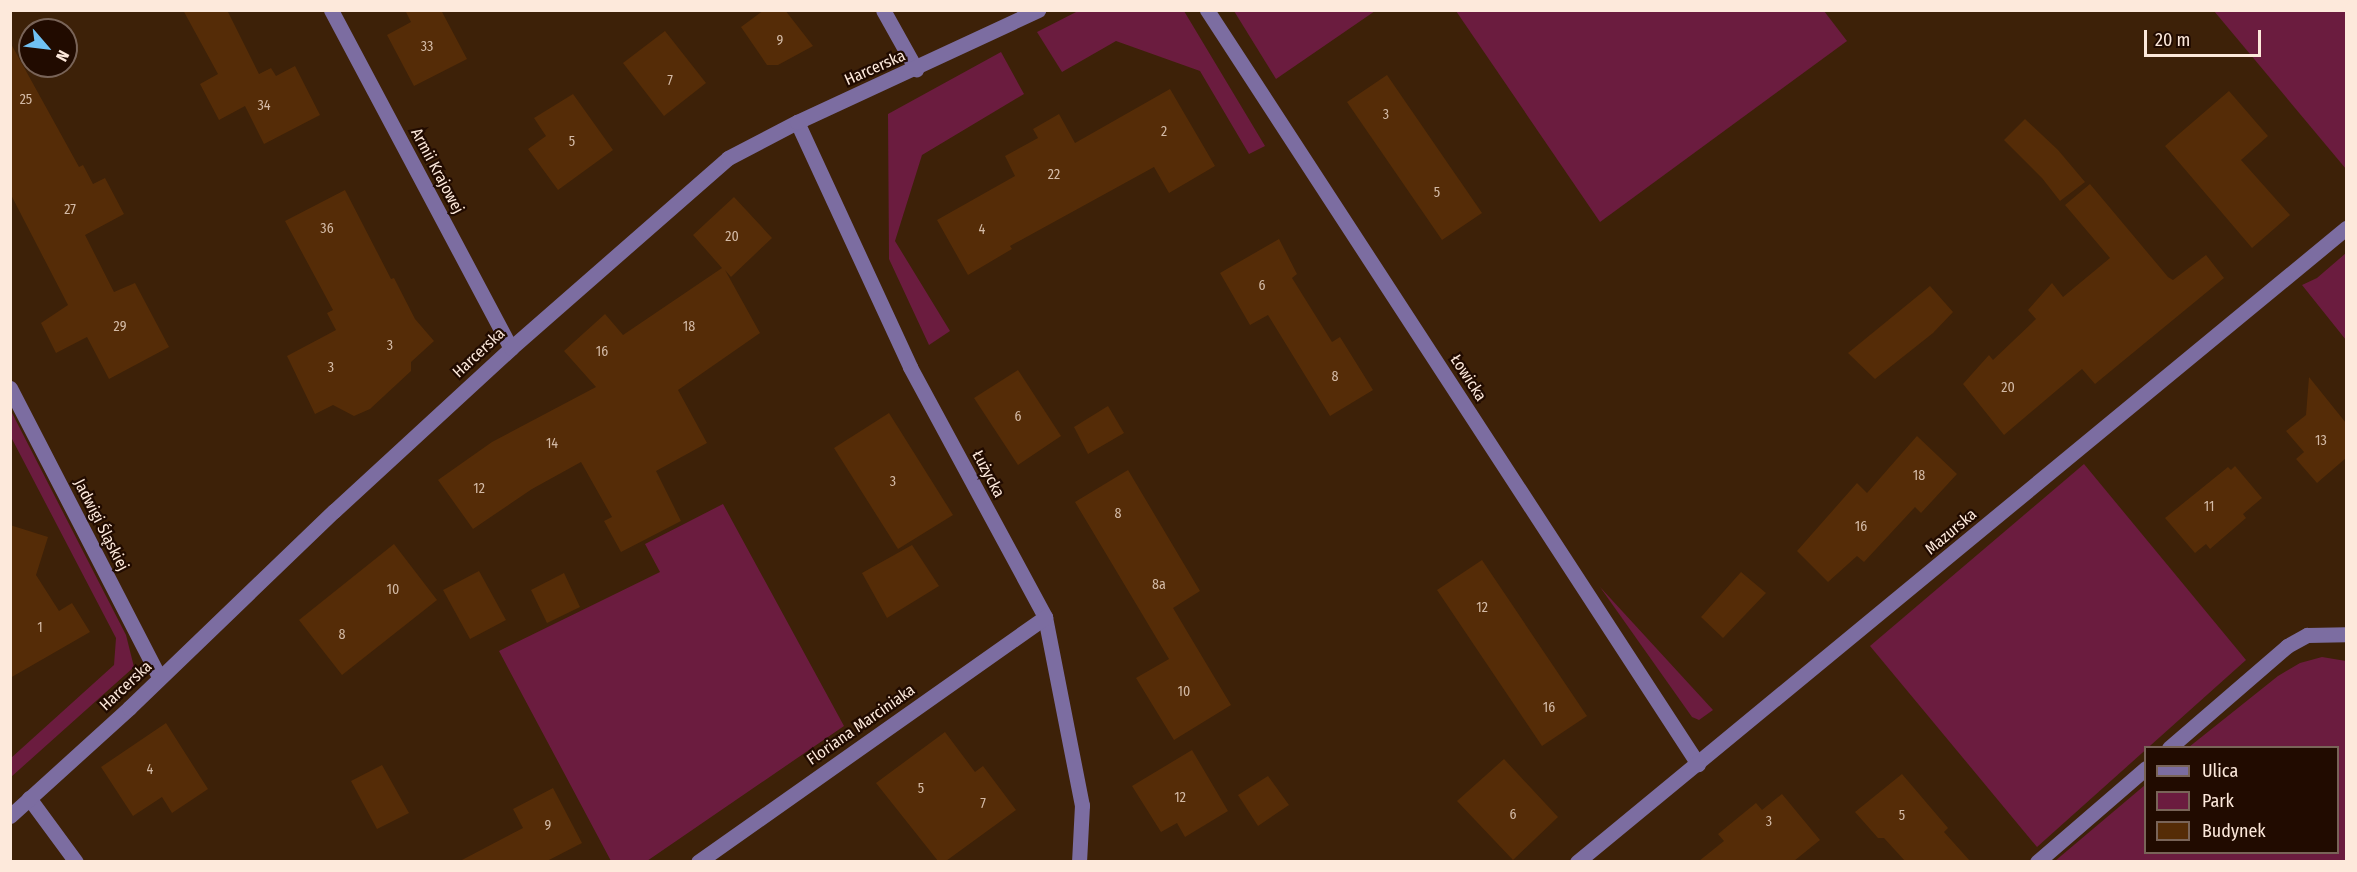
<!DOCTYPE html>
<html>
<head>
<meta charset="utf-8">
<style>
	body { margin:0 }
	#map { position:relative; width:2357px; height:872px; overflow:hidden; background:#3d2108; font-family:"Fira Sans Condensed",sans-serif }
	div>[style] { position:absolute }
	.green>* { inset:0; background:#6b1c3f }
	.building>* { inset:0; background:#552c07 }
	.minor>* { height:15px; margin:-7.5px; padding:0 7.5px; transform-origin:7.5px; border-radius:7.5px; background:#7c6da1 }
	span { translate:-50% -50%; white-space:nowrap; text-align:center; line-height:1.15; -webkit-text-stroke:4.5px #210b00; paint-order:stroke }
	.number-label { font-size:14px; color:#d3baa6 }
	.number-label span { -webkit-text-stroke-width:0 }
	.street-label { font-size:16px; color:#fde9db }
	.frame { position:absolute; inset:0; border:12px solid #fde9db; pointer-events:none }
	.legend { position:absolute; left:2144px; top:746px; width:195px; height:108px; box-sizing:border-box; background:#210b00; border:2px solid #796458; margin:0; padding:8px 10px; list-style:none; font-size:18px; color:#fde9db }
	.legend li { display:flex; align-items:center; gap:12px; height:30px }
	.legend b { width:30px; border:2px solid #796458 }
	.north { position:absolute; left:18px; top:18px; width:60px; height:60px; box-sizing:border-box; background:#210b00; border:2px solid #796458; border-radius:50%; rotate:118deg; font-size:16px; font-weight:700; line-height:24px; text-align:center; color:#fde9db }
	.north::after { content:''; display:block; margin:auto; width:21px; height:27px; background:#70c2f4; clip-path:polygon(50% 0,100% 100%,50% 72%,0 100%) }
	.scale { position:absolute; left:2144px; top:30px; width:117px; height:27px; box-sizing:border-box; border:3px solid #fde9db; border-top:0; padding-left:8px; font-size:18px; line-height:21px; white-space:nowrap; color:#fde9db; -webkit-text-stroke:4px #210b00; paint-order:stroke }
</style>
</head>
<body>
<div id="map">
	<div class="green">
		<i style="clip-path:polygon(1078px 11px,1184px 11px,1265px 146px,1249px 154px,1200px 71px,1116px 41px,1062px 72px,1037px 32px)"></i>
		<i style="clip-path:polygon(1234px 11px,1375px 11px,1276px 79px)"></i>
		<i style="clip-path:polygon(1456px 11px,1824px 11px,1847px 41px,1600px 222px)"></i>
		<i style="clip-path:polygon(2214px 11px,2346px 11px,2346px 169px)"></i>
		<i style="clip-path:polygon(1001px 52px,1024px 94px,922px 155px,895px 241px,950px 331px,929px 345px,889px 259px,888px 114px)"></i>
		<i style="clip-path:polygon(2346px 253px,2346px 340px,2302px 285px,2317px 278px)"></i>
		<i style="clip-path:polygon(11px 411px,126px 635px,134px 667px,11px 777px,11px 758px,114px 665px,116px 638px,11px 437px)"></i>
		<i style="clip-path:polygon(2084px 464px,2246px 660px,2037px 847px,1870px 646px)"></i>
		<i style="clip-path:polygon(723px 504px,844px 726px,647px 861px,611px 861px,499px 651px,660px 572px,645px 544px)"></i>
		<i style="clip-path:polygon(1600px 587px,1713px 710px,1699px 720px,1692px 717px)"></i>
		<i style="clip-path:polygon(2322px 657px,2346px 661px,2346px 861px,2055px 861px,2145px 785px,2146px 852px,2338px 852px,2338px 748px,2189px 747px,2278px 676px,2300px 663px)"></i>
	</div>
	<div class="building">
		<i style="clip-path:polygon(183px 10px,227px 10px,259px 74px,271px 68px,276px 76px,295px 66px,320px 115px,264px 144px,245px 106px,219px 120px,200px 84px,218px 74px)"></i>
		<i style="clip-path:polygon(405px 10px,441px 10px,467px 59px,414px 86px,387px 35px,411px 22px)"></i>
		<i style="clip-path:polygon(764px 10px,785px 10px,813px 46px,778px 65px,767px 65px,741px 27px)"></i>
		<i style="clip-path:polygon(665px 31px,706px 83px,664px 116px,623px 63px)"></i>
		<i style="clip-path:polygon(10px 42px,79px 167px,83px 165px,93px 184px,105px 178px,124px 214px,85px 235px,114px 292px,135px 283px,169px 347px,109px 379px,87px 337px,56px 353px,41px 323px,68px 305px,10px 193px)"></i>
		<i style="clip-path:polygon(1387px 75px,1482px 213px,1442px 240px,1347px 102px)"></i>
		<i style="clip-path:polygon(1170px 89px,1215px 166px,1169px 193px,1154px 167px,1010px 246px,1012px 249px,968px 275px,937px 220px,1015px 176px,1005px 156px,1038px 138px,1033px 129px,1059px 114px,1075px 143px)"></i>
		<i style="clip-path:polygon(2229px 91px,2268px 136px,2241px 160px,2290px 215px,2252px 248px,2165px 146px)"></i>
		<i style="clip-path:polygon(573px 94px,613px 150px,558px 190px,528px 149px,546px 136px,534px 118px)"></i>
		<i style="clip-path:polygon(2025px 119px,2058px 150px,2085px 182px,2060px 201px,2042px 178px,2004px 140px)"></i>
		<i style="clip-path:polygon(2090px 184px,2168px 277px,2173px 280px,2206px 255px,2224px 278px,2095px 384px,2082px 369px,2004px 435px,1963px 384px,1989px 355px,1993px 360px,2036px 319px,2028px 310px,2052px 283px,2063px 297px,2110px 258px,2065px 205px)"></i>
		<i style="clip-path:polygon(345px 190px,391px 279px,394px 278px,415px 319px,434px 341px,411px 362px,411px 371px,370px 409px,354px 416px,333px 405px,315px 414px,287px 356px,336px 330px,327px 313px,333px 310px,285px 221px)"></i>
		<i style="clip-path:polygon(734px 197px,772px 238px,731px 277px,725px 270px,760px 333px,678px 390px,707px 443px,656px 471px,681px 521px,621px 552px,604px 521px,612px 517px,581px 462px,532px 489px,473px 529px,438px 480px,492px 442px,596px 387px,564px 351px,605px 314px,623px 335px,722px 268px,693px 235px)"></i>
		<i style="clip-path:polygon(1279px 239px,1297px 274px,1292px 278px,1332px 342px,1340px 337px,1373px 390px,1330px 416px,1268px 315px,1250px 325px,1220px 273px)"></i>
		<i style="clip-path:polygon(1930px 286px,1953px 312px,1933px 333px,1875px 379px,1848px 353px)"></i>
		<i style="clip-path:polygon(1018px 370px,1061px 436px,1018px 465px,974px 398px)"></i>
		<i style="clip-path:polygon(2309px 377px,2346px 423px,2346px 458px,2317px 483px,2296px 459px,2304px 452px,2286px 431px,2306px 415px)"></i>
		<i style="clip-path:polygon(1108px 406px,1124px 433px,1088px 454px,1074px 427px)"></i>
		<i style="clip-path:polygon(889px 413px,953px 515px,898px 549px,834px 448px)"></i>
		<i style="clip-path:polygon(1917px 436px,1957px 474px,1921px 513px,1915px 507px,1864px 562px,1857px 556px,1828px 582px,1797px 551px,1857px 483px,1867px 493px)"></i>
		<i style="clip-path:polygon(2235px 466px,2262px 498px,2243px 514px,2246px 518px,2210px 549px,2206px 544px,2195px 553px,2165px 518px,2228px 467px,2231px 470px)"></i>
		<i style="clip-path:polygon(1128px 470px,1200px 591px,1173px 608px,1231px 705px,1174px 740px,1136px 678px,1169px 659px,1075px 502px)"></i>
		<i style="clip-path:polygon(10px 525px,48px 537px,36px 575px,59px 611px,72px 603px,90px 632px,10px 678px)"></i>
		<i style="clip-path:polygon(394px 544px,437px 600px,342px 675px,299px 620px)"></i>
		<i style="clip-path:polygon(912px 545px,939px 586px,887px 618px,862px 573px)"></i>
		<i style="clip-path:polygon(1482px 560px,1587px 716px,1542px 746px,1437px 590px)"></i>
		<i style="clip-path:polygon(479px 571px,506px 620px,470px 639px,443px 590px)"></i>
		<i style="clip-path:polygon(1741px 572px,1766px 593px,1723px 638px,1701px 617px)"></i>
		<i style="clip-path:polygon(564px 573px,580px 607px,547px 623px,531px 590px)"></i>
		<i style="clip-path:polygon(166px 723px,208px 789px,172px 813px,162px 797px,133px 816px,101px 767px)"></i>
		<i style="clip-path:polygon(945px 732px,975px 772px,983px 766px,1016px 810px,946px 861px,938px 861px,876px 783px)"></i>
		<i style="clip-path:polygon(1192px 750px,1228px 811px,1185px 837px,1177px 823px,1161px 832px,1132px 786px)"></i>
		<i style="clip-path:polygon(1504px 759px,1558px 817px,1513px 860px,1457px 801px)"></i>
		<i style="clip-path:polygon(382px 765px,409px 813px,377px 829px,351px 781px)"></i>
		<i style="clip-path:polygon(1902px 774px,1948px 828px,1944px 832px,1970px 861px,1905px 861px,1884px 838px,1878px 838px,1855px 812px)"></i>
		<i style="clip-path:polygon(1268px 776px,1289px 805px,1258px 826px,1238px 795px)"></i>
		<i style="clip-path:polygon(553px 788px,582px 843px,547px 861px,460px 861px,523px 828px,513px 809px)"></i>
		<i style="clip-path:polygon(1782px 794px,1820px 840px,1794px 861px,1699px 861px,1724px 841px,1718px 834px,1756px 803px,1762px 810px)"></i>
	</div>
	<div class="minor">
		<i style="left:331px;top:10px;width:383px;rotate:62deg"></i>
		<i style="left:883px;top:10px;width:68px;rotate:60.8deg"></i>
		<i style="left:1207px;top:10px;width:900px;rotate:56.93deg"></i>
		<i style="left:797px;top:122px;width:270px;rotate:65.2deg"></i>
		<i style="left:910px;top:367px;width:284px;rotate:61.6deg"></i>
		<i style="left:1045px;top:617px;width:192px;rotate:78.9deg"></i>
		<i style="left:1082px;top:805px;width:57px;rotate:93deg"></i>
		<i style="left:10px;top:388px;width:326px;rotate:62.7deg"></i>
		<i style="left:2169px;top:748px;width:156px;rotate:-40.8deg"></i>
		<i style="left:2287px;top:646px;width:23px;rotate:-29deg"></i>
		<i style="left:2307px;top:635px;width:39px;rotate:-1deg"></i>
		<i style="left:29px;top:798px;width:79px;rotate:53.7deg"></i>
		<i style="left:10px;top:816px;width:161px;rotate:-42.2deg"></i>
		<i style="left:129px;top:708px;width:284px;rotate:-43.9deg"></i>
		<i style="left:334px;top:511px;width:241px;rotate:-42.6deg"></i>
		<i style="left:511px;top:348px;width:288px;rotate:-41.2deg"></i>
		<i style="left:728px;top:158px;width:78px;rotate:-27.6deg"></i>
		<i style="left:797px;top:122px;width:266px;rotate:-24.9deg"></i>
		<i style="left:698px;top:862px;width:425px;rotate:-35.2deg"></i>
		<i style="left:1577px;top:862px;width:997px;rotate:-39.5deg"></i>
		<i style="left:2037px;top:862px;width:144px;rotate:-40.8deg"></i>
	</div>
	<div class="number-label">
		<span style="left:780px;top:41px">9</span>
		<span style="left:427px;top:47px">33</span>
		<span style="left:670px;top:81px">7</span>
		<span style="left:26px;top:100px">25</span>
		<span style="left:264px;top:106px">34</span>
		<span style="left:1386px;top:115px">3</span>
		<span style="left:1164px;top:132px">2</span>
		<span style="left:572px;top:142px">5</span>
		<span style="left:1054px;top:175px">22</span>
		<span style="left:1437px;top:193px">5</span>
		<span style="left:70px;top:210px">27</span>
		<span style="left:327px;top:229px">36</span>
		<span style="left:982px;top:230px">4</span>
		<span style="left:732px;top:237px">20</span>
		<span style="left:1262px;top:286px">6</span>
		<span style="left:120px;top:327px">29</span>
		<span style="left:689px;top:327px">18</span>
		<span style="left:390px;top:346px">3</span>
		<span style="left:602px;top:352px">16</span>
		<span style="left:331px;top:368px">3</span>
		<span style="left:1335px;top:377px">8</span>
		<span style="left:2008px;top:388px">20</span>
		<span style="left:1018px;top:417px">6</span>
		<span style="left:2321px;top:441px">13</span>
		<span style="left:552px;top:444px">14</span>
		<span style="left:1919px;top:476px">18</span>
		<span style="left:893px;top:482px">3</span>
		<span style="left:479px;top:489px">12</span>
		<span style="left:2209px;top:507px">11</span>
		<span style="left:1118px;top:514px">8</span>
		<span style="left:1861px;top:527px">16</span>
		<span style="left:1159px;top:585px">8a</span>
		<span style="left:393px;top:590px">10</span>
		<span style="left:1482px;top:608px">12</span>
		<span style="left:40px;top:628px">1</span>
		<span style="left:342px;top:635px">8</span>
		<span style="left:1184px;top:692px">10</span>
		<span style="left:1549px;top:708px">16</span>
		<span style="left:150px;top:770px">4</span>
		<span style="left:921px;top:789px">5</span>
		<span style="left:1180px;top:798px">12</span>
		<span style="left:983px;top:804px">7</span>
		<span style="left:1513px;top:815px">6</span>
		<span style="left:1902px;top:816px">5</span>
		<span style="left:1769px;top:822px">3</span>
		<span style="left:548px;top:826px">9</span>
	</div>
	<div class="street-label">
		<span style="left:875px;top:68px;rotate:-24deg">Harcerska</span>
		<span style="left:437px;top:171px;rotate:62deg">Armii Krajowej</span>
		<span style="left:479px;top:353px;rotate:-43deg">Harcerska</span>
		<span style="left:1468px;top:378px;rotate:57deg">Łowicka</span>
		<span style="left:988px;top:474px;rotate:62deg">Łużycka</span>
		<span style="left:101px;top:525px;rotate:63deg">Jadwigi Śląskiej</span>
		<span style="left:1951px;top:532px;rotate:-40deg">Mazurska</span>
		<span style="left:126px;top:686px;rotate:-43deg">Harcerska</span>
		<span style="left:861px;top:725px;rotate:-35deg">Floriana Marciniaka</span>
	</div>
	<div class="frame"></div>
	<ul class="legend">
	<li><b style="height:8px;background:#7c6da1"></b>Ulica</li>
	<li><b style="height:16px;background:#6b1c3f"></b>Park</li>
	<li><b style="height:16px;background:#552c07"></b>Budynek</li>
	</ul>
	<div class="north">N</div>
	<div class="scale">20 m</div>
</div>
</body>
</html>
